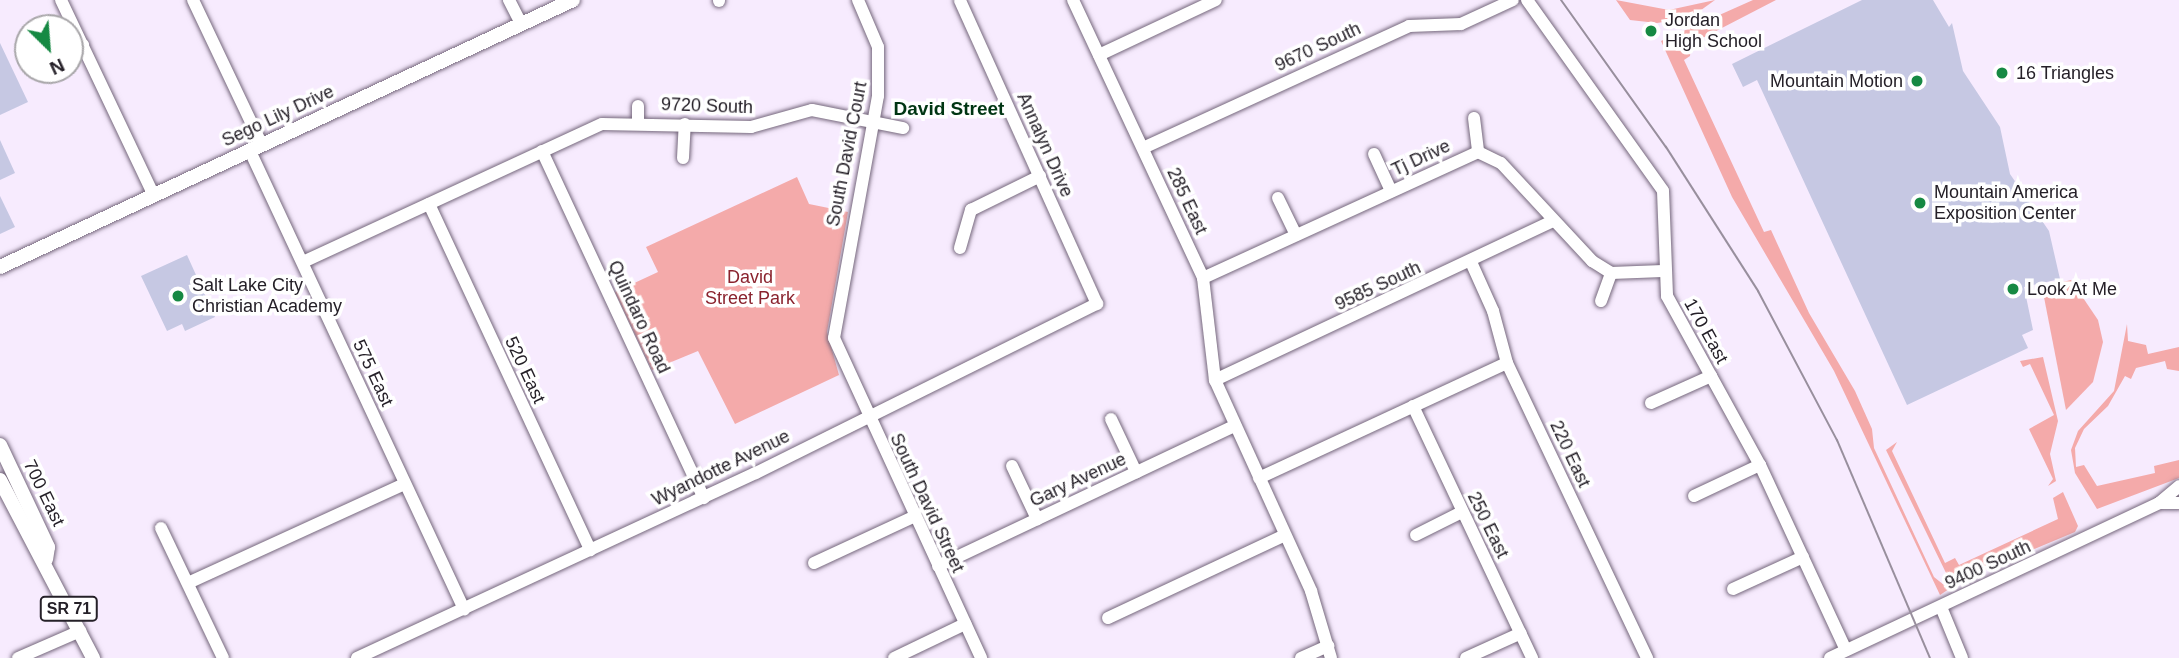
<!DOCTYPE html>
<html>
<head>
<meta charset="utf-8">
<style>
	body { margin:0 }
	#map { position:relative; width:2179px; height:658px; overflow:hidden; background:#f7ebfe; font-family:Helvetica,sans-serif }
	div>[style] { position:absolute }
	.green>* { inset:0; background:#f4aaaa }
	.building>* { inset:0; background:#c6c8e3 }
	.roads { filter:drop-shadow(0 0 2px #75677c) drop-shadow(0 0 2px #75677c) }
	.minor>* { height:12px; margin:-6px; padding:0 6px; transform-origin:6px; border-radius:6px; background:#fff }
	.major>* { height:14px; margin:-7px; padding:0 7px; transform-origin:7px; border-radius:7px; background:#fff }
	.tram>* { height:2px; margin:-1px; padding:0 1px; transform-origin:1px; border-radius:1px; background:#988f9d }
	.dots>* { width:19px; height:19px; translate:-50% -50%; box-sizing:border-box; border:4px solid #fff; border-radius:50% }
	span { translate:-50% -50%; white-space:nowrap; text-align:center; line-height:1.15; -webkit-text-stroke:7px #fff; paint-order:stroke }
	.shield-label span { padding:2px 5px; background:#fff; border:2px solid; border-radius:5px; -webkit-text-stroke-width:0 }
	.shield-label { font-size:16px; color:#252028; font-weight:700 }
	.poi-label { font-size:18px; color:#252028 }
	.left { translate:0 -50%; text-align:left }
	.right { translate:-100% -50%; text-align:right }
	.street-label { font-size:18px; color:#252028 }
	.park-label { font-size:18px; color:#8a232e }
	.neighbourhood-label { font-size:19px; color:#003513; font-weight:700 }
	.north { position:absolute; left:14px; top:14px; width:70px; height:70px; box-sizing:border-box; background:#fff; border:2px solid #a8a6a9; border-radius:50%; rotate:155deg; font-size:19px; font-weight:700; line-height:28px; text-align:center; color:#252028 }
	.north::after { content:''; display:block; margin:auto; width:24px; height:32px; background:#168943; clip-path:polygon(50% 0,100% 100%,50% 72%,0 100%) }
</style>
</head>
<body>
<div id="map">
	<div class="green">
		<i style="clip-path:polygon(1616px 0,1669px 10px,1715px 0,1690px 18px,1657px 23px,1630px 20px)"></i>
		<i style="clip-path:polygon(1753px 0,1776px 0,1691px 44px,1690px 56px,1684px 60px,1764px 232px,1771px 230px,1809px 313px,1855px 391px,1872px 429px,1874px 448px,1934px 577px,1949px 589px,1940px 595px,1834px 371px,1732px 197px,1661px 41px)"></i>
		<i style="clip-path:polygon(797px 177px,809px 204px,848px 212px,827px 332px,839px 375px,735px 424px,698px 351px,652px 370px,615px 292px,658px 272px,646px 247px)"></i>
		<i style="clip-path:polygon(2071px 280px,2098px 320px,2103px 342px,2093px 382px,2066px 410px,2042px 287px)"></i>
		<i style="clip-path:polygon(2127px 324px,2128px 341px,2146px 345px,2148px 354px,2179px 347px,2179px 371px,2167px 369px,2165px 361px,2136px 368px,2131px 379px,2125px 376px,2108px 406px,2084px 429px,2075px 448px,2076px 467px,2084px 465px,2097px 486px,2155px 473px,2154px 466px,2179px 460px,2179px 478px,2097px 509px,2075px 473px,2071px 450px,2078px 431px,2114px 391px)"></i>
		<i style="clip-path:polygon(2043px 357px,2058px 421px,2050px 454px,2056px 481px,2048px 486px,2053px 479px,2029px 429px,2054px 415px,2030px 364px,2023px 367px,2020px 361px)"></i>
		<i style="clip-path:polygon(1897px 442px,1892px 451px,1945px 563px,1955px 558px,1959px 565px,2058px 519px,2053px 498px,2063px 492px,2078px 526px,2075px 532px,1965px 578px,1948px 577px,1886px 450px)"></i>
	</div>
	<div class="building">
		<i style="clip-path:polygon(1862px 0,1933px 0,1949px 27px,1952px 23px,1963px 71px,2000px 127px,2010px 174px,2049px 231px,2060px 279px,2024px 287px,2033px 330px,2022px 335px,2028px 348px,1907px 405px,1757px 80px,1743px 87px,1732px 64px)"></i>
		<i style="clip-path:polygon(0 43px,28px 102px,0 115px)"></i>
		<i style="clip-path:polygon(0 140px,15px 173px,0 180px)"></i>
		<i style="clip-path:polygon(0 196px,15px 227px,0 234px)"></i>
		<i style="clip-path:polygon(187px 255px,215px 317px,185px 331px,182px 324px,167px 331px,141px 276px)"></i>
	</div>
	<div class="roads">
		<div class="minor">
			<i style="left:61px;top:0;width:217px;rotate:64.6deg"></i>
			<i style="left:193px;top:0;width:161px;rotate:64.6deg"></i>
			<i style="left:509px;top:0;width:27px;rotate:63deg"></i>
			<i style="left:719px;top:0;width:1px;rotate:90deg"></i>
			<i style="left:858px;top:0;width:51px;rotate:66.9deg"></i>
			<i style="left:878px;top:47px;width:49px;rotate:90deg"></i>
			<i style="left:878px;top:96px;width:246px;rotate:100.3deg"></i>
			<i style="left:834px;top:338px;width:352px;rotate:65.3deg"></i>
			<i style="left:1073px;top:0;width:307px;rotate:64.9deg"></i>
			<i style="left:1203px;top:278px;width:103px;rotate:83.3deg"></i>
			<i style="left:1215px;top:380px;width:232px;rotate:65.5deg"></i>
			<i style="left:1311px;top:591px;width:70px;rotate:73.4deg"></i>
			<i style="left:1527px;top:0;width:234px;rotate:54.5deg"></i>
			<i style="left:1663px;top:191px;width:105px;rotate:87.8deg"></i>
			<i style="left:1667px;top:296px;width:193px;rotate:61.2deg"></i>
			<i style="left:1760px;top:465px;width:204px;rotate:65.1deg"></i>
			<i style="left:70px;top:52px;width:15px;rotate:-28deg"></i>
			<i style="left:1099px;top:55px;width:129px;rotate:-25.2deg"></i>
			<i style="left:1474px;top:118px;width:34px;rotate:83deg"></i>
			<i style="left:638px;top:122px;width:16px;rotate:-90deg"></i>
			<i style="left:1143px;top:148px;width:293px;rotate:-24.6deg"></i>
			<i style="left:1409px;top:26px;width:52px;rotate:-2.2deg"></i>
			<i style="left:1461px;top:24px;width:57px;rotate:-24.8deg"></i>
			<i style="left:250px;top:151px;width:506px;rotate:64.96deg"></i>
			<i style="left:542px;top:151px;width:383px;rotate:65deg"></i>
			<i style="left:1374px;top:154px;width:41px;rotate:65.3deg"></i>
			<i style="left:683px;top:158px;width:34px;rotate:-87deg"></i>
			<i style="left:1278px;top:198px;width:41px;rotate:64.1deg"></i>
			<i style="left:429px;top:204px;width:382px;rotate:65deg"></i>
			<i style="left:960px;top:248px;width:40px;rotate:-74deg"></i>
			<i style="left:971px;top:210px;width:77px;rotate:-26.2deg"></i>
			<i style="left:303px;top:262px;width:329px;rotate:-24.8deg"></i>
			<i style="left:602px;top:124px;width:149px;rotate:1.2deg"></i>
			<i style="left:751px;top:127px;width:63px;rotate:-15.6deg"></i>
			<i style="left:812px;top:110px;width:93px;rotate:11.2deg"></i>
			<i style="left:1471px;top:262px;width:54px;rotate:65.8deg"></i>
			<i style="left:1493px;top:311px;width:54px;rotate:74.9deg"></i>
			<i style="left:1507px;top:363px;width:327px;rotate:64.6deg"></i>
			<i style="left:1203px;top:278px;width:302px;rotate:-24.6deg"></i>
			<i style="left:1478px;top:152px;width:25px;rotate:26deg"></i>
			<i style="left:1501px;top:163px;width:134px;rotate:47.1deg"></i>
			<i style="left:1592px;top:261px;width:22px;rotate:32deg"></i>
			<i style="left:1611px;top:273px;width:52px;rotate:-2.2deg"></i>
			<i style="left:1601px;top:301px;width:30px;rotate:-70deg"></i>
			<i style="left:1215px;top:380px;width:374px;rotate:-25.2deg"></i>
			<i style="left:1651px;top:403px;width:66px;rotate:-24.2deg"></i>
			<i style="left:1413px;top:406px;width:279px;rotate:64.7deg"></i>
			<i style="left:1111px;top:419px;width:59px;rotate:64.7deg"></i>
			<i style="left:1012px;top:466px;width:59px;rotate:64.7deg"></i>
			<i style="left:1259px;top:478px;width:273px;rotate:-24.9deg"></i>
			<i style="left:1694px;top:496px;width:73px;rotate:-25.2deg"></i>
			<i style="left:2159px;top:503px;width:20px"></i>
			<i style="left:161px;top:528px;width:144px;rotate:64.5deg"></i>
			<i style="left:1416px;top:535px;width:51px;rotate:-26.6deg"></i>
			<i style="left:814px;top:563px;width:109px;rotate:-24.9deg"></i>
			<i style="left:938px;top:566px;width:327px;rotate:-25.3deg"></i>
			<i style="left:188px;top:583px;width:238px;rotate:-24.6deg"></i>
			<i style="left:1733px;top:589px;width:77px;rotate:-24.6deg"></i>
			<i style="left:1941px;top:607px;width:55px;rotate:67.6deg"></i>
			<i style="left:1108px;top:618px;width:195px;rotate:-25.1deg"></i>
			<i style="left:18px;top:658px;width:68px;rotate:-23.5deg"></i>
			<i style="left:357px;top:658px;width:440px;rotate:-24.9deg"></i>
			<i style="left:756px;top:473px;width:381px;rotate:-26.4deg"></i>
			<i style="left:1097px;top:304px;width:333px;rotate:-114.3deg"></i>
			<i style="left:894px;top:658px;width:79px;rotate:-25.6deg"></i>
			<i style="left:1301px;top:658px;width:30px;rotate:-24deg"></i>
			<i style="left:1466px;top:658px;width:60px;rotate:-24.4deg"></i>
			<i style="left:1830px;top:658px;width:364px;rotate:-25.2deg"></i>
			<i style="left:2159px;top:503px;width:26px;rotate:-40deg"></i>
		</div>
		<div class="major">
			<i style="left:0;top:267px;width:632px;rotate:-24.98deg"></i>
			<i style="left:0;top:445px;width:113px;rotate:64.8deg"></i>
			<i style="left:48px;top:547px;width:12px;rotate:99deg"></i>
			<i style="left:0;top:480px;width:201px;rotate:62.4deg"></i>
		</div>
	</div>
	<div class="tram">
		<i style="left:1561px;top:0;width:181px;rotate:54.5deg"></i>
		<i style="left:1666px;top:147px;width:171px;rotate:57.4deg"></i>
		<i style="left:1758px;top:291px;width:169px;rotate:62.1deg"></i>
		<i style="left:1837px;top:440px;width:237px;rotate:66.9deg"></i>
	</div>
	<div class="dots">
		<i style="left:1651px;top:31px;background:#168943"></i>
		<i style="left:2002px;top:73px;background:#168943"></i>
		<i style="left:1917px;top:81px;background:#168943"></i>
		<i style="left:1920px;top:203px;background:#168943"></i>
		<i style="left:2013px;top:289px;background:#168943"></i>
		<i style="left:178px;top:296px;background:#168943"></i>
	</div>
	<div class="shield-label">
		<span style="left:69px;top:609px">SR 71</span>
	</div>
	<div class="poi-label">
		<span class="left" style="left:1665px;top:31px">Jordan<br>High School</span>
		<span class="left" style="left:2016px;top:73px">16 Triangles</span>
		<span class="right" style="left:1903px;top:81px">Mountain Motion</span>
		<span class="left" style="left:1934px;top:203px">Mountain America<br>Exposition Center</span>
		<span class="left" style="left:192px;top:296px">Salt Lake City<br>Christian Academy</span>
		<span class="left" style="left:2027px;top:289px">Look At Me</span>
	</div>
	<div class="street-label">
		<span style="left:1318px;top:47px;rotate:-25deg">9670 South</span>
		<span style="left:707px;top:106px;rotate:2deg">9720 South</span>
		<span style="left:278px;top:116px;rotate:-25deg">Sego Lily Drive</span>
		<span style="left:1045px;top:145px;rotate:66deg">Annalyn Drive</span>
		<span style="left:847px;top:154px;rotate:-79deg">South David Court</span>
		<span style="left:1421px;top:158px;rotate:-25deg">Tj Drive</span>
		<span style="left:1187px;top:201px;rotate:65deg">285 East</span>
		<span style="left:1378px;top:286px;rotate:-25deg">9585 South</span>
		<span style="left:639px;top:317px;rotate:65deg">Quindaro Road</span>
		<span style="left:1706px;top:331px;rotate:61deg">170 East</span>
		<span style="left:525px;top:370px;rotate:65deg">520 East</span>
		<span style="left:373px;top:373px;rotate:65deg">575 East</span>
		<span style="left:1570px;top:454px;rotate:65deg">220 East</span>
		<span style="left:721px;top:468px;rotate:-26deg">Wyandotte Avenue</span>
		<span style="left:1078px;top:480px;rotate:-25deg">Gary Avenue</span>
		<span style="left:44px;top:493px;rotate:64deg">700 East</span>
		<span style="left:927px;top:503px;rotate:65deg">South David Street</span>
		<span style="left:1488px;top:525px;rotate:64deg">250 East</span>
		<span style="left:1988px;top:565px;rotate:-25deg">9400 South</span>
	</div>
	<div class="park-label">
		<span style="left:750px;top:288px">David<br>Street Park</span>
	</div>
	<div class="neighbourhood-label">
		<span style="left:949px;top:109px">David Street</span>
	</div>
	<div class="north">N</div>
</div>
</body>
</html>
